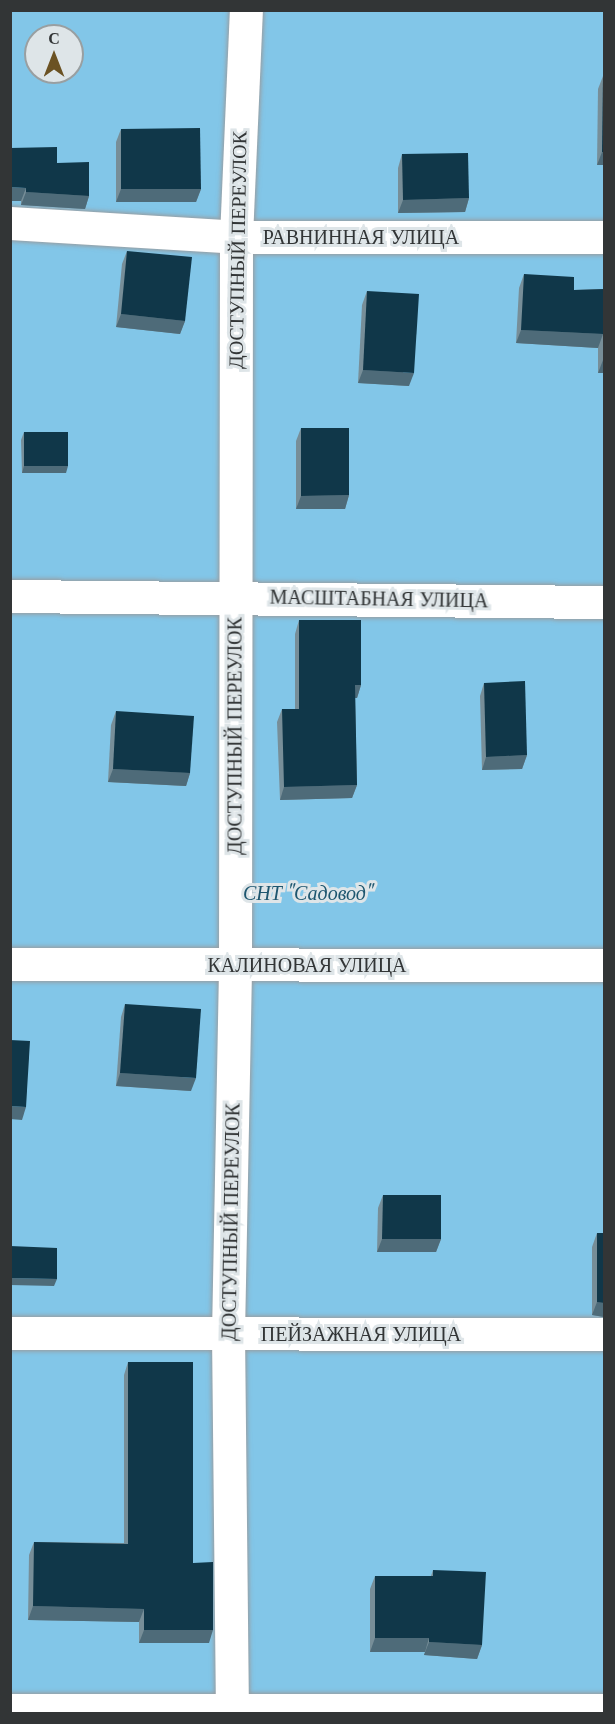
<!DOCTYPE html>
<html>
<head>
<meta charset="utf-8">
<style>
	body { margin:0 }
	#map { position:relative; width:615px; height:1724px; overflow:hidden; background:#dee5e8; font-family:"Libre Baskerville",serif }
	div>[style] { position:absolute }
	.green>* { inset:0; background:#82c6e8 }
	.roads { filter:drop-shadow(0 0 2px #989ea2) drop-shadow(0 0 2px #989ea2) }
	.minor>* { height:33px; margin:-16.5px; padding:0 16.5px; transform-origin:16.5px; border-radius:16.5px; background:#fff }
	.wall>* { inset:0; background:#778e98 }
	.shaded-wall>* { inset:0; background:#4e6b79 }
	.building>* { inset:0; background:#103749 }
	span { translate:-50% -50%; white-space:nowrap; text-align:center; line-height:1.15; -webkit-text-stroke:6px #dee5e8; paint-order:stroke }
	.street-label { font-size:20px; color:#323536 }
	.park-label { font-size:20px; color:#1d566f; font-style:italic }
	.frame { position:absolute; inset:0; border:12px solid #323536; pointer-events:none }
	.north { position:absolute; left:24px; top:24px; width:60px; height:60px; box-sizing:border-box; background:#dee5e8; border:2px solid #999fa1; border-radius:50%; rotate:0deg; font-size:16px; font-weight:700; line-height:24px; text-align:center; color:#323536 }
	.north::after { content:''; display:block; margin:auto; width:21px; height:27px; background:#6b5223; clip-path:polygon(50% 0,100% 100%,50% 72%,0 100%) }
</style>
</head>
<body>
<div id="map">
	<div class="green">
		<i style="clip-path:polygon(evenodd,11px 11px,604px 11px,604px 1713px,11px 1713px,11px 11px,36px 36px,72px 36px,72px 72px,36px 72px,36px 36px)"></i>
	</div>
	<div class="roads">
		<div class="minor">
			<i style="left:10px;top:223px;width:226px;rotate:3.5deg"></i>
			<i style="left:236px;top:237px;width:368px"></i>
			<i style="left:10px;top:596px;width:594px;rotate:0.58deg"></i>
			<i style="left:10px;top:964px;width:594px;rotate:0.1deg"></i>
			<i style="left:10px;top:1333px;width:594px;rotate:0.1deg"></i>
			<i style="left:10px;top:1710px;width:594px"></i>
			<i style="left:232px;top:1714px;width:380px;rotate:-90.6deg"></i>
			<i style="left:228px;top:1334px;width:369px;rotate:-88.9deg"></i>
			<i style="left:235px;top:965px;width:728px;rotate:-89.92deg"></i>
			<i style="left:236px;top:237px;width:227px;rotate:-87.5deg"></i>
		</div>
	</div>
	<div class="wall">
		<i style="clip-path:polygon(603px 76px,604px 165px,597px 165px,598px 89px)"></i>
		<i style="clip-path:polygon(121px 129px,201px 189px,196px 202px,116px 202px,116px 142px)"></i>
		<i style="clip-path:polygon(402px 154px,469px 198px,465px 212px,398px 213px,398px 168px)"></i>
		<i style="clip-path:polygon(57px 163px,89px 196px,85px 209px,21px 205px,21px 201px,10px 201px)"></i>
		<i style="clip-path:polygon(127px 251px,185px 321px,180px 334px,116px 327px,122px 264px)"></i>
		<i style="clip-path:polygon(524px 274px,574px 290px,604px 289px,604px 373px,598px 373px,598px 348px,516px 343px,519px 288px)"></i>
		<i style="clip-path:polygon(367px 291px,409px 386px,358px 383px,362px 305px)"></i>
		<i style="clip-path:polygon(301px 428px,349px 495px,345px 509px,296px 509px,296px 441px)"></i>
		<i style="clip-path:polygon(24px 432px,66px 473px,22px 473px,21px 440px)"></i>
		<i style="clip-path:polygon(299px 620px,361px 685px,357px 698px,355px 698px,357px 785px,352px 798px,280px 800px,277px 722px,282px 709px,295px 709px,295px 634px)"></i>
		<i style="clip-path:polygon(484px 683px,527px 755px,522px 769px,482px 770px,480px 696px)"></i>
		<i style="clip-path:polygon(116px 711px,190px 773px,186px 786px,108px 782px,111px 725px)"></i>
		<i style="clip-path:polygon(125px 1004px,191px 1091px,116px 1086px,121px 1017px)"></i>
		<i style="clip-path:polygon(383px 1195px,441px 1239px,436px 1252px,377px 1252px,378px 1208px)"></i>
		<i style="clip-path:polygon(597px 1233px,604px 1233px,604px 1317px,592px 1315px,592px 1247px)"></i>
		<i style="clip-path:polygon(128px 1362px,193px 1563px,209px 1643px,139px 1643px,139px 1622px,28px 1620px,29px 1555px,34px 1542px,124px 1543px,124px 1375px)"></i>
		<i style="clip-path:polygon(433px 1570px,482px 1645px,477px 1659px,424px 1655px,425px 1652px,370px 1652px,370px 1589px,375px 1576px,431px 1576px)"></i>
	</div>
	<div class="shaded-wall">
		<i style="clip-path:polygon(602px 152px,604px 152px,604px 165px,597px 165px)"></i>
		<i style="clip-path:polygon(10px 187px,26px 188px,21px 201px,10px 201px)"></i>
		<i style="clip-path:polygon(121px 189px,201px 189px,196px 202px,116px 202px)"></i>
		<i style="clip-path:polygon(26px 192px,89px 196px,85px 209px,21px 205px)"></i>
		<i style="clip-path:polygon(469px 198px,465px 212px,398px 213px,403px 200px)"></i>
		<i style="clip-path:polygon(121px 314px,185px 321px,180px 334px,116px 327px)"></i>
		<i style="clip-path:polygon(521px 330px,603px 334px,598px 348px,516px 343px)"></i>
		<i style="clip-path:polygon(603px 360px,604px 360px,604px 373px,598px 373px)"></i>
		<i style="clip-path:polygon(363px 370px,414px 373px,409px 386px,358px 383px)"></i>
		<i style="clip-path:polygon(24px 466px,68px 466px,66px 473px,22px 473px)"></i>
		<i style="clip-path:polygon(349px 495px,345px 509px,296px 509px,301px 496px)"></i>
		<i style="clip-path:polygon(355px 685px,361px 685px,357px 698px,350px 698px)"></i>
		<i style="clip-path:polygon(527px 755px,522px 769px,482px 770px,486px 757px)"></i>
		<i style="clip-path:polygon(113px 769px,190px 773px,186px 786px,108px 782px)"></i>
		<i style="clip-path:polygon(357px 785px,352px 798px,280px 800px,284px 787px)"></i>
		<i style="clip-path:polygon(120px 1073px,196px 1078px,191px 1091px,116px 1086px)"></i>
		<i style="clip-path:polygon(10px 1106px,26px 1107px,22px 1120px,10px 1119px)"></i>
		<i style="clip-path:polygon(382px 1239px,441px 1239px,436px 1252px,377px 1252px)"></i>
		<i style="clip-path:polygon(10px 1278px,57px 1279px,54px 1286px,10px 1285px)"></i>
		<i style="clip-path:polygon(597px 1302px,604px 1303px,604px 1317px,592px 1315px)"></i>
		<i style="clip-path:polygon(33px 1606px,144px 1609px,139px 1622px,28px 1620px)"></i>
		<i style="clip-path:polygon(144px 1630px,213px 1630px,209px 1643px,139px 1643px)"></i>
		<i style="clip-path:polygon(375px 1638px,429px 1638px,425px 1652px,370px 1652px)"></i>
		<i style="clip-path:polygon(429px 1642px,482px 1645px,477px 1659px,424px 1655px)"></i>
	</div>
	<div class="building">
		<i style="clip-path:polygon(603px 76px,604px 76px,604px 152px,602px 152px)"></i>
		<i style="clip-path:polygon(200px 128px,201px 189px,121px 189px,121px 129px)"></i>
		<i style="clip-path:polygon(57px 147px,57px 163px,89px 162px,89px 196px,26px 192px,26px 188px,10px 187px,10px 148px)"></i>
		<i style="clip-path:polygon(468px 153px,469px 198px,403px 200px,402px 154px)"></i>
		<i style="clip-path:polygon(127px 251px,192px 257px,185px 321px,121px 314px)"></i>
		<i style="clip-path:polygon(524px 274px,574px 277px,574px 290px,604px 289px,604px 360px,603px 360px,603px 334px,521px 330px)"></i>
		<i style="clip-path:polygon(367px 291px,419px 294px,414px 373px,363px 370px)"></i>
		<i style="clip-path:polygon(301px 428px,349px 428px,349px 495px,301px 496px)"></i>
		<i style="clip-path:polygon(24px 432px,68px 432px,68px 466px,24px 466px)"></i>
		<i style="clip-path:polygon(299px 620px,361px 620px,361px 685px,355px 685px,357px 785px,284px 787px,282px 709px,299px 709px)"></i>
		<i style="clip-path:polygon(525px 681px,527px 755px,486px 757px,484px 683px)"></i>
		<i style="clip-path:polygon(116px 711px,194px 716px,190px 773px,113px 769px)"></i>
		<i style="clip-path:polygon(125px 1004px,201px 1009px,196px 1078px,120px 1073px)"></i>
		<i style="clip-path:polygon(10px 1040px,30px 1041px,26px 1107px,10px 1106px)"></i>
		<i style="clip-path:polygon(383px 1195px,441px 1195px,441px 1239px,382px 1239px)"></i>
		<i style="clip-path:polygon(597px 1233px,604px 1233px,604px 1303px,597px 1302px)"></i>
		<i style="clip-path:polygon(10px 1246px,57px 1248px,57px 1279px,10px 1278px)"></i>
		<i style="clip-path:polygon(128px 1362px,193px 1362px,193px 1563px,213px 1562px,213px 1630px,144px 1630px,144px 1609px,33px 1606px,34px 1542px,128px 1544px)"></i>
		<i style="clip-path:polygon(433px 1570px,486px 1572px,482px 1645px,429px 1642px,429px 1638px,375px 1638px,375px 1576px,433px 1576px)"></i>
	</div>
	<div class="street-label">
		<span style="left:361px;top:237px">РАВНИННАЯ УЛИЦА</span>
		<span style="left:238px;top:250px;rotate:-89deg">ДОСТУПНЫЙ ПЕРЕУЛОК</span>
		<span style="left:379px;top:599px;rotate:1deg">МАСШТАБНАЯ УЛИЦА</span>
		<span style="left:235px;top:736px;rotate:-90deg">ДОСТУПНЫЙ ПЕРЕУЛОК</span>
		<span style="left:307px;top:965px">КАЛИНОВАЯ УЛИЦА</span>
		<span style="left:231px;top:1222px;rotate:-89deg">ДОСТУПНЫЙ ПЕРЕУЛОК</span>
		<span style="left:361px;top:1334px">ПЕЙЗАЖНАЯ УЛИЦА</span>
	</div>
	<div class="park-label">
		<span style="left:308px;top:893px">СНТ "Садовод"</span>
	</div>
	<div class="frame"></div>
	<div class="north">С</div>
</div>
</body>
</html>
